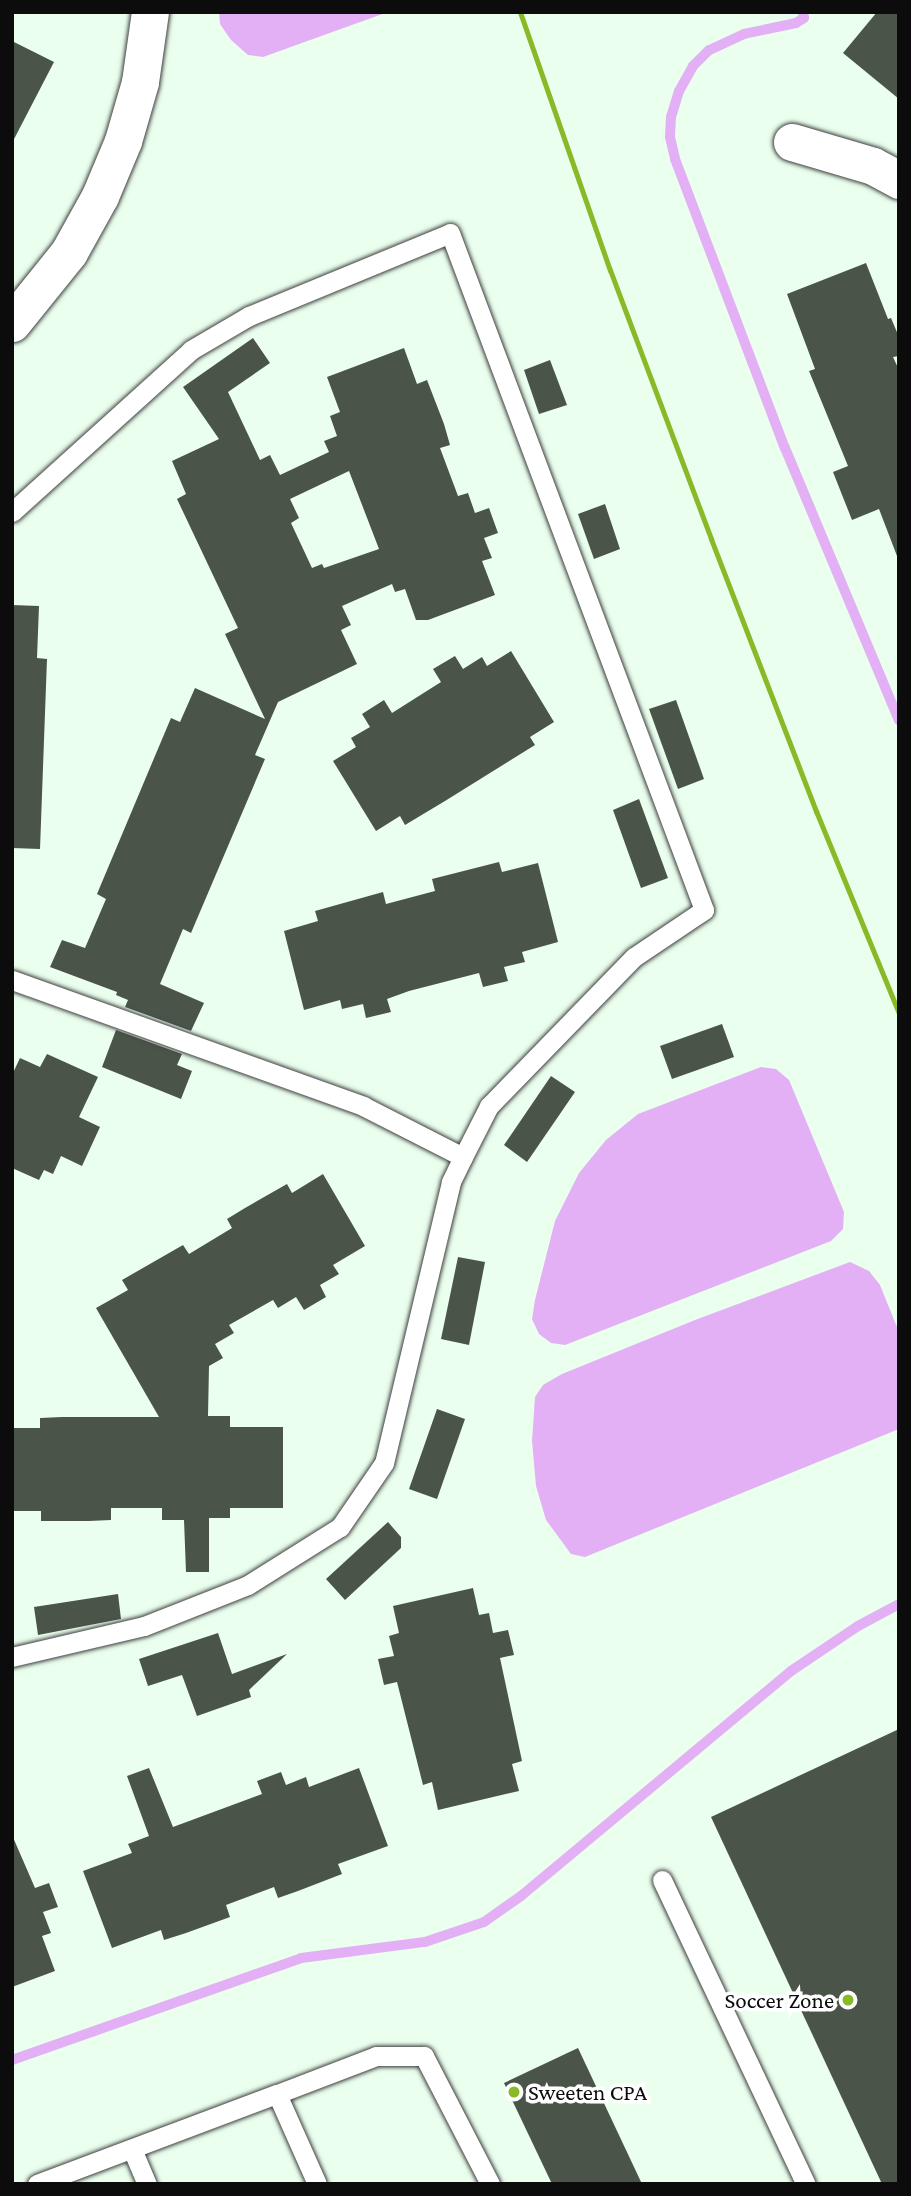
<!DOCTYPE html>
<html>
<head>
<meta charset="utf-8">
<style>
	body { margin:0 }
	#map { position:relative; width:911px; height:2196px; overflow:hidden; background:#eaffee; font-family:"Crimson Pro",serif }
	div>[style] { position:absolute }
	.water>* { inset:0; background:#e4b0f5 }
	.stream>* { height:10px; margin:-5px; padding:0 5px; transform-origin:5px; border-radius:5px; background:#e4b0f5 }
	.building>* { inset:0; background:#4b5448 }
	.roads { filter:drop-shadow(0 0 2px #3f3f3f) drop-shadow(0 0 2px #3f3f3f) }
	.service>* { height:19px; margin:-9.5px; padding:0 9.5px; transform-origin:9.5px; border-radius:9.5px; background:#fff }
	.minor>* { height:37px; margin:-18.5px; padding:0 18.5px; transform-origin:18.5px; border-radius:18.5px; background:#fff }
	.rail>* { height:5px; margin:-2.5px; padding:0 2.5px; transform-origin:2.5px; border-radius:2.5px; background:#88b926 }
	.dots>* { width:19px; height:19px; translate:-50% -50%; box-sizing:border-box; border:4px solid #fff; border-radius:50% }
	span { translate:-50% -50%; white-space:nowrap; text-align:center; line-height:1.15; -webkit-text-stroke:7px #fff; paint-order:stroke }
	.poi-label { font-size:23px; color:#0c0c0c }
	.right { translate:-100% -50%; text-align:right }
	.left { translate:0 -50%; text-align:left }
	.frame { position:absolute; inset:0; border:14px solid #0c0c0c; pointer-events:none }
</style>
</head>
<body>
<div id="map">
	<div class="water">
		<i style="clip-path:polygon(219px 12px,388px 12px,263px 57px,248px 55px,231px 40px,220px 24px)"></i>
		<i style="clip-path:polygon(761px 1067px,776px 1069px,789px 1080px,844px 1212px,843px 1229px,831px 1241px,565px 1345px,551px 1343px,539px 1334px,532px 1319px,535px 1300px,555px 1221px,579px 1173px,606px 1140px,638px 1114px)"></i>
		<i style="clip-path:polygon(850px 1262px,869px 1271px,880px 1285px,899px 1332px,899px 1429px,585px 1557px,571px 1554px,546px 1520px,536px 1486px,532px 1441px,535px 1397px,543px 1385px,562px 1374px,695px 1320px)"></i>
	</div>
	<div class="stream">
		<i style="left:803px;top:12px;width:6px;rotate:81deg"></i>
		<i style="left:804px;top:18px;width:9px;rotate:148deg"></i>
		<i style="left:796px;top:23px;width:53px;rotate:168.1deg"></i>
		<i style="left:744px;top:34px;width:38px;rotate:155deg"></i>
		<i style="left:709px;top:50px;width:23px;rotate:135deg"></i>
		<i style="left:693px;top:66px;width:29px;rotate:119deg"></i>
		<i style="left:679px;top:91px;width:27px;rotate:107deg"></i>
		<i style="left:671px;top:117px;width:20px;rotate:93deg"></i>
		<i style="left:670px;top:137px;width:23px;rotate:77deg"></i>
		<i style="left:675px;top:159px;width:309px;rotate:69.2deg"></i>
		<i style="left:785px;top:448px;width:295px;rotate:67.3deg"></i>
		<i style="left:12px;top:2060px;width:306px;rotate:-19.4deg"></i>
		<i style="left:301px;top:1958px;width:125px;rotate:-7.4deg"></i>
		<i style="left:425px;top:1942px;width:62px;rotate:-18.7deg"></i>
		<i style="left:484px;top:1922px;width:45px;rotate:-35.1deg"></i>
		<i style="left:521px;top:1896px;width:351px;rotate:-39.8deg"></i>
		<i style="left:791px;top:1671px;width:81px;rotate:-33.9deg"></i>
		<i style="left:858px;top:1626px;width:47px;rotate:-28.2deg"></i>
	</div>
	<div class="building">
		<i style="clip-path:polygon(877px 12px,899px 12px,899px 99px,843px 53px)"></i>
		<i style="clip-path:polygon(12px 41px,54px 62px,12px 143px)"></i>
		<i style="clip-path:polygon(866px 263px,888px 319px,891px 318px,899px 337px,899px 356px,893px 357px,899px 370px,897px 556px,879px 509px,852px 520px,833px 472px,848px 466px,809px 371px,815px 369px,787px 294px)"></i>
		<i style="clip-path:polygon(evenodd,253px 338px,270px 363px,228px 392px,260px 460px,270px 455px,280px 475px,329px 452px,324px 441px,337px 436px,330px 416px,340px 412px,327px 377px,404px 348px,417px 384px,427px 380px,444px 424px,450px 445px,440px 448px,458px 496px,468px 493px,475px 513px,489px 508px,498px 533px,484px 538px,492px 558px,482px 561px,495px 595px,428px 620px,416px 620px,405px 589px,395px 592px,392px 584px,342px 606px,351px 625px,341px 630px,357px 664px,278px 702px,255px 755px,265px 759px,191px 933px,183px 929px,160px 984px,204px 1003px,191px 1031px,125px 1007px,128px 1000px,116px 995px,117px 992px,50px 967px,62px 940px,85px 948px,106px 899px,97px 894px,152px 763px,171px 718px,180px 722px,195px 688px,265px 719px,225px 634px,238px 628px,177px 499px,186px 494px,172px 461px,219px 439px,183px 387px,253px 338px,349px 471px,379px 549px,324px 568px,322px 564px,312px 568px,291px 523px,299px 518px,290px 499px,349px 471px)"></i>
		<i style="clip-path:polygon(550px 360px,567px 405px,539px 414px,524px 370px)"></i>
		<i style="clip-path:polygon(605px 504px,620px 549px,594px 559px,578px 514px)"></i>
		<i style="clip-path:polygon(12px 605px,39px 606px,37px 658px,47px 659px,40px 849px,12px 848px)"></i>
		<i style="clip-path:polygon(511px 651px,554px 722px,530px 737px,535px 745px,445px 801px,405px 825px,400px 816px,376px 831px,333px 761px,356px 747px,351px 738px,370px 727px,362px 714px,384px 700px,392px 713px,441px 682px,433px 669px,455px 656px,463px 669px,482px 657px,487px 666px)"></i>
		<i style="clip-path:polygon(676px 700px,704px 779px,678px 789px,649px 709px)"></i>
		<i style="clip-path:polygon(639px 799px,668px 878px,641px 888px,613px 810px)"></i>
		<i style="clip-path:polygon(499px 862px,502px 872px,538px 863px,558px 942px,522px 952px,525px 962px,504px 967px,508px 981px,483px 987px,479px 973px,409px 991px,387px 999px,391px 1012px,366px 1018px,363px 1004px,342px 1009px,340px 1000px,304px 1010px,284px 931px,318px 921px,315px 911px,383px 892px,386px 904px,435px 891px,432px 879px)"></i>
		<i style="clip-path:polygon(722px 1024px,734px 1057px,672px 1079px,660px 1046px)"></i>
		<i style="clip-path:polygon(116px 1030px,182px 1054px,177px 1065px,192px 1071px,181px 1099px,102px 1067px)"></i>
		<i style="clip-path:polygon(47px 1054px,98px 1077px,79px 1117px,100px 1127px,82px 1166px,61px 1156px,53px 1174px,44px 1170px,39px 1180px,12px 1168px,12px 1075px,20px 1058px,40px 1067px)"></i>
		<i style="clip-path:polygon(551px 1076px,575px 1092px,527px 1162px,504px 1145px)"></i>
		<i style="clip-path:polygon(323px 1174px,365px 1246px,333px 1265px,339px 1274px,320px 1285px,326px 1297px,304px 1310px,296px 1297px,278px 1308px,273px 1300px,229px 1325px,234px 1333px,215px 1344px,223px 1358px,209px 1366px,208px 1416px,230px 1416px,230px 1427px,283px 1427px,283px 1508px,230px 1508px,230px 1518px,209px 1518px,209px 1572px,186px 1572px,184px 1520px,162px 1520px,162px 1508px,111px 1508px,111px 1520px,89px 1521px,41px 1521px,41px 1511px,13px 1511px,13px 1428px,40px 1428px,40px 1418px,62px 1417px,159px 1417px,96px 1308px,128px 1290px,122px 1280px,183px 1245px,189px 1254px,232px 1228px,227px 1219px,245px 1208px,287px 1184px,292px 1193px)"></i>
		<i style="clip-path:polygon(458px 1257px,485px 1262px,469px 1345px,441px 1339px)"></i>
		<i style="clip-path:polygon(437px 1409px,465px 1419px,437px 1499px,409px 1489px)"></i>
		<i style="clip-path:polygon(388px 1522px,401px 1537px,401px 1548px,345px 1600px,326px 1579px)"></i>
		<i style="clip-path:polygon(473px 1588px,479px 1615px,489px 1613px,493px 1633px,508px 1630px,514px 1655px,500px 1658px,522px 1761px,512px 1764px,519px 1791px,438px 1810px,432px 1782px,423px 1785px,397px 1682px,384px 1685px,378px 1659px,394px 1656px,389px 1636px,399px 1633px,393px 1606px)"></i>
		<i style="clip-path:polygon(118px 1594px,121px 1619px,38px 1635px,34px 1607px)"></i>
		<i style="clip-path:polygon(218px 1633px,232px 1674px,287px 1654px,249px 1690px,251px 1697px,197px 1716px,182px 1675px,148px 1686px,139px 1659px)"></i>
		<i style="clip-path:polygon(899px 1729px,899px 2184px,882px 2184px,711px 1817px)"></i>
		<i style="clip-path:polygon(149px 1768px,173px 1827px,262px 1794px,257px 1781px,281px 1772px,286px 1785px,306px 1777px,309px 1787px,359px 1768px,388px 1846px,338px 1864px,342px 1874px,298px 1891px,278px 1898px,274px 1887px,226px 1905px,230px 1917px,186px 1933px,164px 1940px,161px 1930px,112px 1948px,83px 1871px,132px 1853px,128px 1844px,149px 1836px,127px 1776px)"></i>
		<i style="clip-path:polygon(12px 1835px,35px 1888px,49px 1883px,58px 1907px,43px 1912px,51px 1933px,42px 1936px,55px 1971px,12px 1987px)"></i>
		<i style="clip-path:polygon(578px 2048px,642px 2184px,552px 2184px,504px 2083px)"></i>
	</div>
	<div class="roads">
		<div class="service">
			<i style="left:12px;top:512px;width:241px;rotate:-42.1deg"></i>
			<i style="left:191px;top:350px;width:67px;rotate:-30.4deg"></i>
			<i style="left:249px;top:316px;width:217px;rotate:-22.4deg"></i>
			<i style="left:450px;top:233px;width:723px;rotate:69.43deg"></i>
			<i style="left:704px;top:910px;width:84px;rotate:146.1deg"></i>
			<i style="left:634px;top:957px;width:208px;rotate:134.2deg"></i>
			<i style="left:489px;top:1106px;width:57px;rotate:117deg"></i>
			<i style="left:12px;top:980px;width:373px;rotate:19.7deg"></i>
			<i style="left:363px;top:1106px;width:112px;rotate:27deg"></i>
			<i style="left:463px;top:1157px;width:28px;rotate:116deg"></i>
			<i style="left:451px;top:1182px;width:289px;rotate:103.4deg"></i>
			<i style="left:384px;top:1463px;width:78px;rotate:124.5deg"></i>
			<i style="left:340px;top:1527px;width:109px;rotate:147.8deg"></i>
			<i style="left:248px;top:1585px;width:112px;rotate:158.5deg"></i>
			<i style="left:144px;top:1626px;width:136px;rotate:166.8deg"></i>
			<i style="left:662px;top:1880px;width:336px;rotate:64.7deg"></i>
			<i style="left:277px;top:2094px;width:106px;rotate:-21deg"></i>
			<i style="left:376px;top:2056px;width:48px"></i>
			<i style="left:424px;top:2056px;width:144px;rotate:62.7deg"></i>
			<i style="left:132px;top:2149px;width:38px;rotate:67deg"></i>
			<i style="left:37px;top:2184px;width:256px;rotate:-20.6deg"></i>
			<i style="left:277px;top:2094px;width:98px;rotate:66deg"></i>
		</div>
		<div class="minor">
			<i style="left:792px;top:142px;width:84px;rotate:16.5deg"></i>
			<i style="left:873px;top:166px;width:30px;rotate:28deg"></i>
			<i style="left:12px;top:323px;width:91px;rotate:-51.2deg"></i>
			<i style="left:69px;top:252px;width:64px;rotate:-61deg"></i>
			<i style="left:100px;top:196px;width:60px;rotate:-67.3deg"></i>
			<i style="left:123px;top:141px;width:61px;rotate:-73.9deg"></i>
			<i style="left:140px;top:82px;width:71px;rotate:-81.9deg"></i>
		</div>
	</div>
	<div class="rail">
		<i style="left:520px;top:12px;width:273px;rotate:70.8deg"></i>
		<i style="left:610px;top:270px;width:287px;rotate:69.4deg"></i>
		<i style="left:711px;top:539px;width:292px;rotate:68.9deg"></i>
		<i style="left:816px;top:811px;width:218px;rotate:67.7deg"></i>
	</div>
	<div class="dots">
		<i style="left:848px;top:2000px;background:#88b926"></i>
		<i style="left:514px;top:2092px;background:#88b926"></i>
	</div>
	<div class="poi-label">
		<span class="right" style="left:834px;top:2000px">Soccer Zone</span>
		<span class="left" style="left:528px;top:2092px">Sweeten CPA</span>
	</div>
	<div class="frame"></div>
</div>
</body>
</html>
